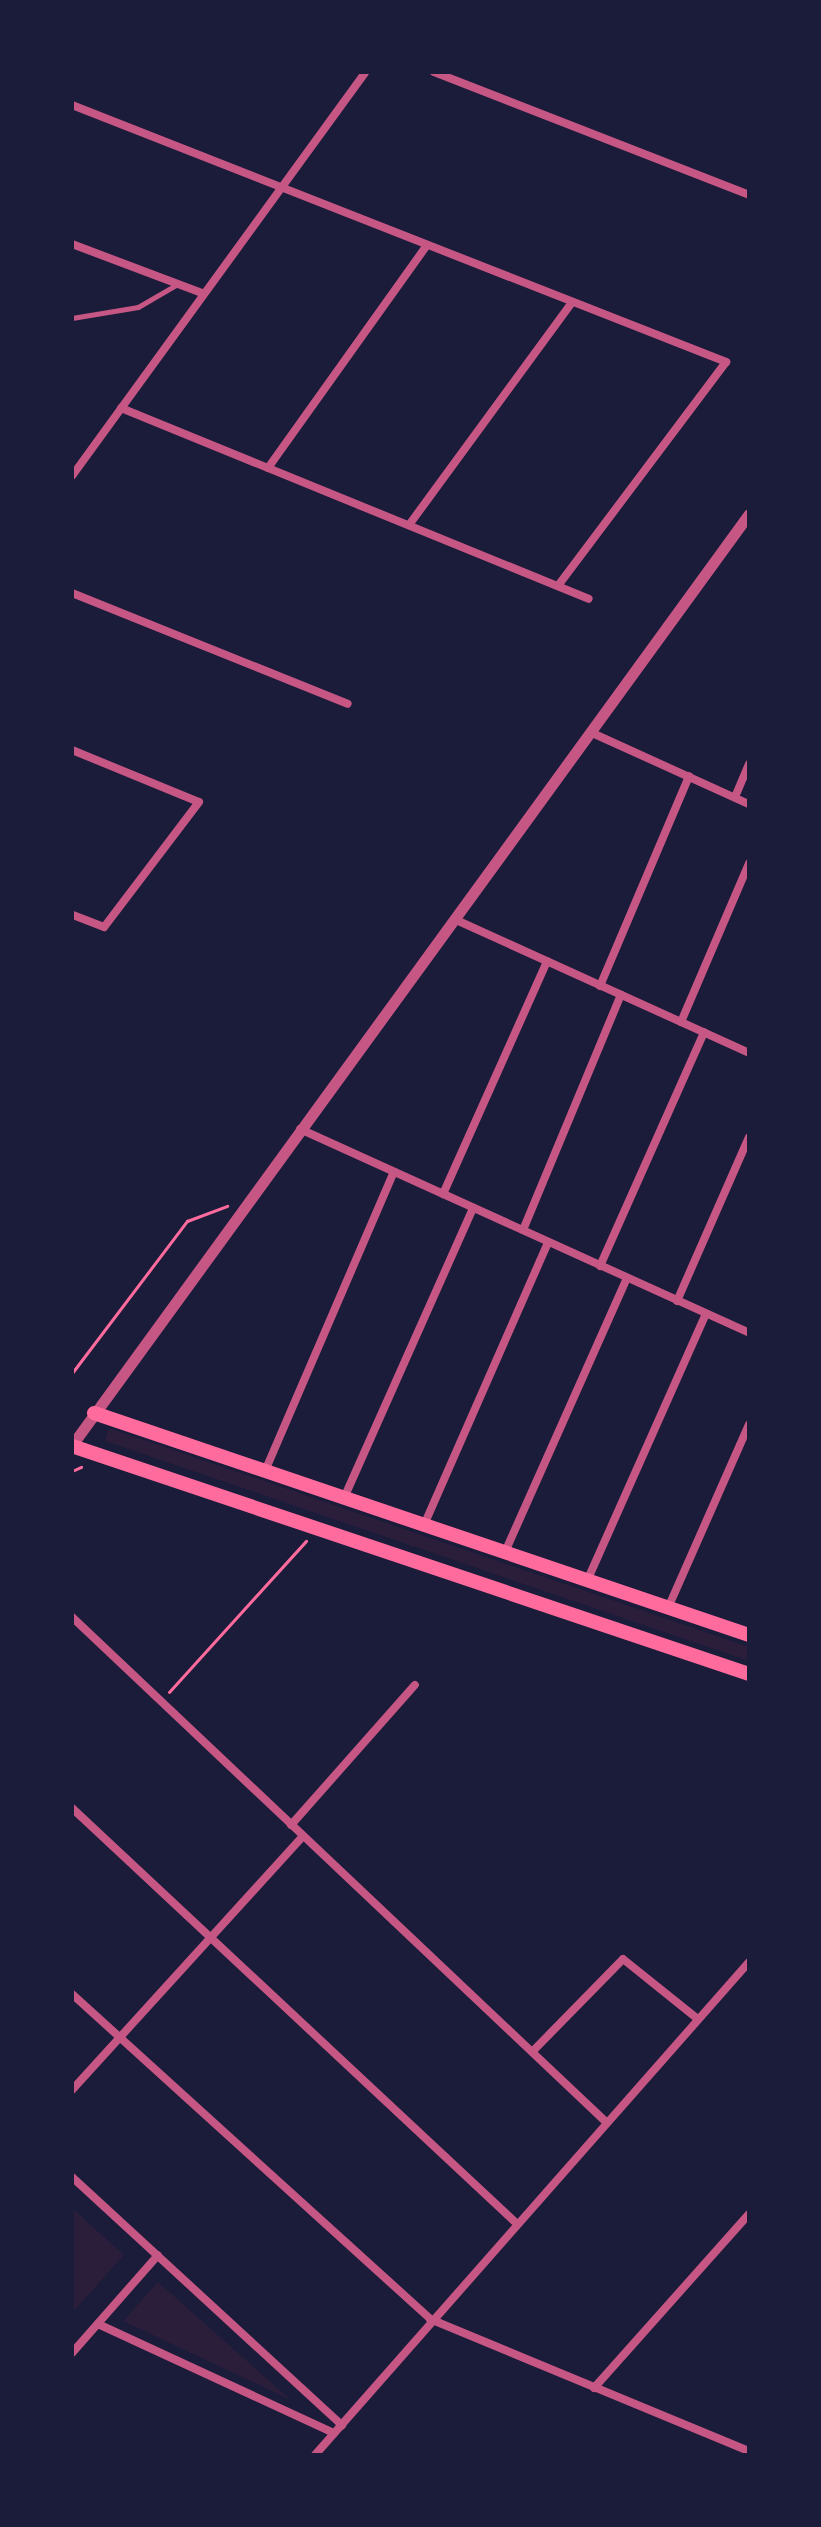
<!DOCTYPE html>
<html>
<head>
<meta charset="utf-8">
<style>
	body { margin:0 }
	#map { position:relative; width:821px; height:2527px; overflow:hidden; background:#1b1b3a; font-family:"Noto Sans",sans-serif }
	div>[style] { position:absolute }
	.green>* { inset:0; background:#2a1e3b }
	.path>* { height:3px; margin:-1.5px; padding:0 1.5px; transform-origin:1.5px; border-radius:1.5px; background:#ff6b9d }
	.service>* { height:5px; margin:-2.5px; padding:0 2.5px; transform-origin:2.5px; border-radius:2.5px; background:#c65784 }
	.minor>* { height:8px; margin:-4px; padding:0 4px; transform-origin:4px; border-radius:4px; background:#c65784 }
	.tertiary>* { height:11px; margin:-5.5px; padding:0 5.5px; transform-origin:5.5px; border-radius:5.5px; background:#c65784 }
	.secondary>* { height:14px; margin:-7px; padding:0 7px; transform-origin:7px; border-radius:7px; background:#ff6b9d }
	span { translate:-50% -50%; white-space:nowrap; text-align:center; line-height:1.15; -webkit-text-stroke:6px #1b1b3a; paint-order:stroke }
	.frame { position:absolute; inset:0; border:74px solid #1b1b3a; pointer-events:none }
</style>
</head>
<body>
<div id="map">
	<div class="green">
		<i style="clip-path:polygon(109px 1428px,749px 1647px,749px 1661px,105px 1441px)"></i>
		<i style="clip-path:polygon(72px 2208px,124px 2255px,72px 2313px)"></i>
		<i style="clip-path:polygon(158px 2282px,291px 2400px,123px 2321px)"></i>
	</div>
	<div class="path">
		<i style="left:72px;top:1373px;width:191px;rotate:-52.9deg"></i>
		<i style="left:187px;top:1221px;width:43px;rotate:-20.6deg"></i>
		<i style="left:72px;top:1471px;width:10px;rotate:-24deg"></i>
		<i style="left:169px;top:1692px;width:204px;rotate:-47.8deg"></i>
	</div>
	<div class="service">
		<i style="left:72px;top:318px;width:67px;rotate:-9.5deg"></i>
		<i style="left:138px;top:307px;width:44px;rotate:-30.1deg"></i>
	</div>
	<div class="minor">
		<i style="left:434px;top:72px;width:338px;rotate:21.3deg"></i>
		<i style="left:72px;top:105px;width:703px;rotate:21.45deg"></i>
		<i style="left:726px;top:362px;width:280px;rotate:126.9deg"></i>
		<i style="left:72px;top:244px;width:141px;rotate:20.7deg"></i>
		<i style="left:121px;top:408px;width:505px;rotate:22.2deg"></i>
		<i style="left:268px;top:468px;width:274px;rotate:-54.5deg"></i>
		<i style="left:72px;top:476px;width:499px;rotate:-54deg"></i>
		<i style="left:409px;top:525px;width:276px;rotate:-53.8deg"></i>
		<i style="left:72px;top:593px;width:297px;rotate:21.9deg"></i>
		<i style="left:590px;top:732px;width:175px;rotate:24.4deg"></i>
		<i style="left:72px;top:750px;width:137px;rotate:22.3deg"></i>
		<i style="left:199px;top:802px;width:157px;rotate:127.2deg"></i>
		<i style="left:104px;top:927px;width:34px;rotate:-159deg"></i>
		<i style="left:735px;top:797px;width:36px;rotate:-67deg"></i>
		<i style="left:454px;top:919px;width:324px;rotate:24.4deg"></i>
		<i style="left:600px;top:986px;width:228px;rotate:-67deg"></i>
		<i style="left:681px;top:1022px;width:173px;rotate:-66.8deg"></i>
		<i style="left:300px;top:1129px;width:493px;rotate:24.4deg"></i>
		<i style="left:443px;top:1194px;width:255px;rotate:-65.9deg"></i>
		<i style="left:523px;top:1230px;width:255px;rotate:-67.4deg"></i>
		<i style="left:600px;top:1266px;width:256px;rotate:-66deg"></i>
		<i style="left:677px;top:1301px;width:179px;rotate:-66.3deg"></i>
		<i style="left:265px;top:1471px;width:326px;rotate:-66.7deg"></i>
		<i style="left:344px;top:1498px;width:317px;rotate:-66deg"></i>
		<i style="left:424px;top:1525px;width:309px;rotate:-66.3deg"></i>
		<i style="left:505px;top:1552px;width:300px;rotate:-66deg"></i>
		<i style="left:587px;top:1581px;width:292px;rotate:-66deg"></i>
		<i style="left:668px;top:1608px;width:201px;rotate:-66.2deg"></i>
		<i style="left:72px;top:1617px;width:735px;rotate:43.4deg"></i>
		<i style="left:72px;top:1808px;width:606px;rotate:43.06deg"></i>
		<i style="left:291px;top:1825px;width:187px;rotate:-48.5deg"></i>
		<i style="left:72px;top:1994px;width:484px;rotate:42.2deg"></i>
		<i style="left:430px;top:2319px;width:345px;rotate:22.5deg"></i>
		<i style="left:532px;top:2052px;width:130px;rotate:-45.6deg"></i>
		<i style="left:623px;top:1959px;width:96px;rotate:38.7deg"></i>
		<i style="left:72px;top:2090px;width:343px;rotate:-47.7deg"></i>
		<i style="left:72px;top:2177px;width:367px;rotate:42.6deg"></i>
		<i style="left:98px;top:2324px;width:260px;rotate:24.8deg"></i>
		<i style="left:72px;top:2353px;width:130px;rotate:-48.7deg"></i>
		<i style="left:594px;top:2388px;width:233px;rotate:-48.3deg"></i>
		<i style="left:315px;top:2455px;width:657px;rotate:-48.64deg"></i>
	</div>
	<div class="tertiary">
		<i style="left:72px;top:1445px;width:1151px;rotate:-53.98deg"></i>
	</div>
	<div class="secondary">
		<i style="left:94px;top:1413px;width:692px;rotate:18.72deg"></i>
		<i style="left:72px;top:1446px;width:714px;rotate:18.61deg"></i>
	</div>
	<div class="frame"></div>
</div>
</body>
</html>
